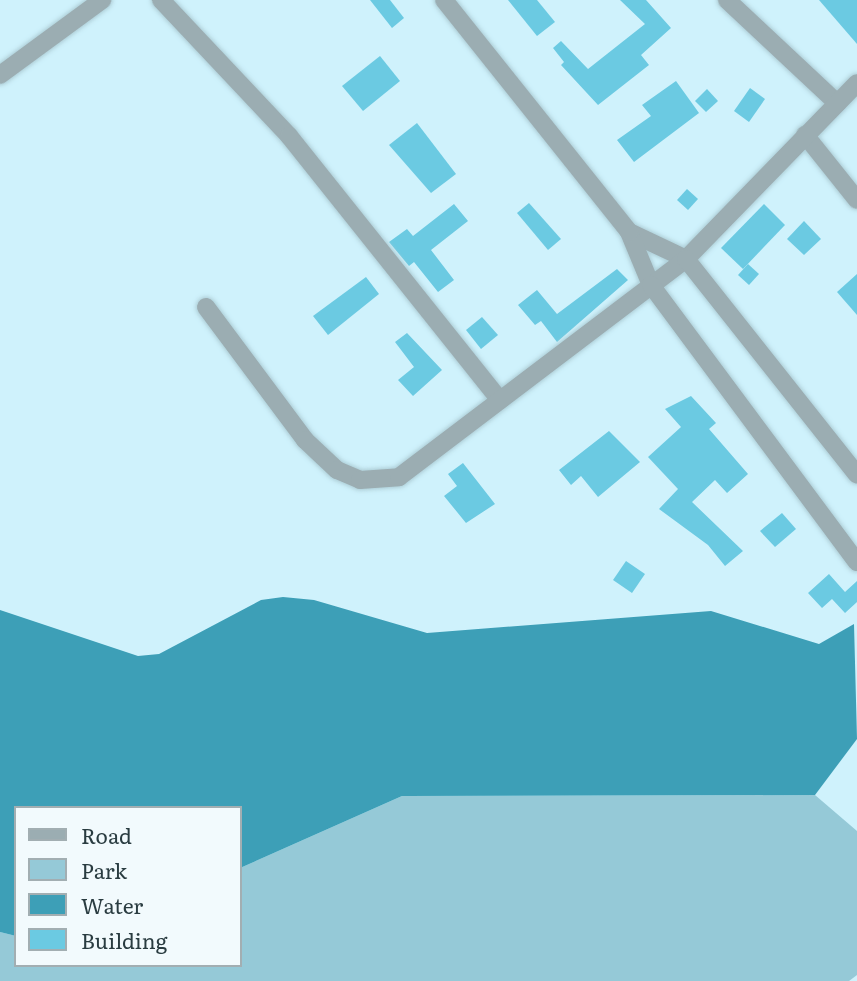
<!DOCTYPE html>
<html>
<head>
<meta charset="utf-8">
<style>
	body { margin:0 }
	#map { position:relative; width:857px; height:981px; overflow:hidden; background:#cff2fc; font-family:Literata,serif }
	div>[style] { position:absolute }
	.green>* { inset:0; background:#95c9d7 }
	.water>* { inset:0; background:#3d9fb7 }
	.building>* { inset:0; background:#6bcae2 }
	.roads { filter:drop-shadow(0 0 2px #aeced7) drop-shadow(0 0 2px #aeced7) }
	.minor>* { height:18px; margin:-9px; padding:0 9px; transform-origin:9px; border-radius:9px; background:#9badb2 }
	.tertiary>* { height:18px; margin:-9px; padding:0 9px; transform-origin:9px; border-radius:9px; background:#9badb2 }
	span { translate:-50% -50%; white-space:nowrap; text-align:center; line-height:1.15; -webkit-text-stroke:7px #f2fafd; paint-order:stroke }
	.legend { position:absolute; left:14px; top:806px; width:228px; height:161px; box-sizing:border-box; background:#f2fafd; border:2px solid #a2aeb2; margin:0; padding:9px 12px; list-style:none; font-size:21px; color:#2a3c41 }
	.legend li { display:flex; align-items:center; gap:14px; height:35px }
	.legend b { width:35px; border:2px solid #a2aeb2 }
</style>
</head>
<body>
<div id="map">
	<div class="green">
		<i style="clip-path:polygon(815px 795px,857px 831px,857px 975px,849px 981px,0 981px,0 932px,16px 936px,16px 965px,240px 965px,240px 868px,402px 796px)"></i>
	</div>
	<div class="water">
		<i style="clip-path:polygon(283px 597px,314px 600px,427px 633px,711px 611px,819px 644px,854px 624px,857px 739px,815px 795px,402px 796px,240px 868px,240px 808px,16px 808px,16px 936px,0 932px,0 610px,138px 656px,159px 654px,261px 600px)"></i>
	</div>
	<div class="building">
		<i style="clip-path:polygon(370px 0,390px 0,404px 18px,392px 28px)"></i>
		<i style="clip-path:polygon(508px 0,537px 0,555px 22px,537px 36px)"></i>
		<i style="clip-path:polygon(620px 0,646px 0,671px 28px,641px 55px,649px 65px,598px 105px,561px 65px,564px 62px,553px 48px,561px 41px,588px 69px,645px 24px)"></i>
		<i style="clip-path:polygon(819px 0,857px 0,857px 44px)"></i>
		<i style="clip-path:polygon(380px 56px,400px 81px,363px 111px,342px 86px)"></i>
		<i style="clip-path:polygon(676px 81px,699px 113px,634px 162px,617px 140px,651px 116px,642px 105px)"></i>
		<i style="clip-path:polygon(750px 88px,765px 99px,749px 122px,734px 111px)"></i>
		<i style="clip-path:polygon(707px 89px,718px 101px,706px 112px,695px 101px)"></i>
		<i style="clip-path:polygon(417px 123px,456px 174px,431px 193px,389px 145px)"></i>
		<i style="clip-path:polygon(687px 189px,698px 199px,688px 210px,677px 200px)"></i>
		<i style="clip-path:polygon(529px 203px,561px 239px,548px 250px,517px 213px)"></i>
		<i style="clip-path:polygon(454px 204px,468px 221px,431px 250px,454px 280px,438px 292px,414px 262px,409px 266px,389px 242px,407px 229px,413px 236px)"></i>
		<i style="clip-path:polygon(764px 204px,785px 225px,743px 269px,721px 248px)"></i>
		<i style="clip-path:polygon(804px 221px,821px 239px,804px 255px,787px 239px)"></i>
		<i style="clip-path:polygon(748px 264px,759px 274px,749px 285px,738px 275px)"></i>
		<i style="clip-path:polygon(617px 269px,628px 280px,557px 342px,541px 321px,535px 325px,518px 305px,537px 290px,557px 314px)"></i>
		<i style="clip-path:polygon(857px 274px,857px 315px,837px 292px)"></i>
		<i style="clip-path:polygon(366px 277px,379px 294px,328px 335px,313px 316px)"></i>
		<i style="clip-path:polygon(482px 317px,498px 335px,481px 349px,466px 330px)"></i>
		<i style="clip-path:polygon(407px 333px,442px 370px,413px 396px,398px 380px,414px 367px,395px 342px)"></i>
		<i style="clip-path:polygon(691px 396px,716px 423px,709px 429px,748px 474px,727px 493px,715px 480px,692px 502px,743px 551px,725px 566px,708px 545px,659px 509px,678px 489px,648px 457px,681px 427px,665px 409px)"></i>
		<i style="clip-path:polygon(609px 431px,640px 462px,598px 497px,581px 476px,571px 485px,559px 470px)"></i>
		<i style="clip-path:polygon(463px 463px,495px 504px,466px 523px,444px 496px,457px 486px,448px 474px)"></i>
		<i style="clip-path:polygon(782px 513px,796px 529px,775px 547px,760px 531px)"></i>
		<i style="clip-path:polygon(626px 561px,645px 574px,632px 593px,613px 580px)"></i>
		<i style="clip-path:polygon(829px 574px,845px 592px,857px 581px,857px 602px,845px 613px,832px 599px,822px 608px,808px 593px)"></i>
	</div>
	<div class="roads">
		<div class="minor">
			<i style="left:161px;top:0;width:187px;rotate:46.7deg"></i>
			<i style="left:289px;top:136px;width:338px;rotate:51.4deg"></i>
			<i style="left:727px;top:0;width:151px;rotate:43.1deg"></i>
			<i style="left:0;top:75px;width:127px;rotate:-36.3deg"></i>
			<i style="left:805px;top:135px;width:83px;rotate:51.3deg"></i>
			<i style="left:629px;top:232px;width:63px;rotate:25.3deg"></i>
			<i style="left:629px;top:232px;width:57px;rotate:67.5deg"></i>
			<i style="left:206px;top:307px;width:166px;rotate:53.3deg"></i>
			<i style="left:305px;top:440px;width:44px;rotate:43.2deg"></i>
			<i style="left:337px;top:470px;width:25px;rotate:23deg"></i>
			<i style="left:360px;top:480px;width:39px;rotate:-4deg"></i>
			<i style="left:399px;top:477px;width:360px;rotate:-37.2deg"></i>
			<i style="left:686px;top:259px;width:245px;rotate:-45.8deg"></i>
		</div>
		<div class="tertiary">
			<i style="left:444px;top:0;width:297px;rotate:51.4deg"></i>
			<i style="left:686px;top:259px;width:275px;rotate:51.6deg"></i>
			<i style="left:651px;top:285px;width:345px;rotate:53.4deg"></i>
		</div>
	</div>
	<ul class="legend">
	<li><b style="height:9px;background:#9badb2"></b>Road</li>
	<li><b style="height:19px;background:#95c9d7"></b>Park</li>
	<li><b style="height:19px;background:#3d9fb7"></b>Water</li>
	<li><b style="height:19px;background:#6bcae2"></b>Building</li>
	</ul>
</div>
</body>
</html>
